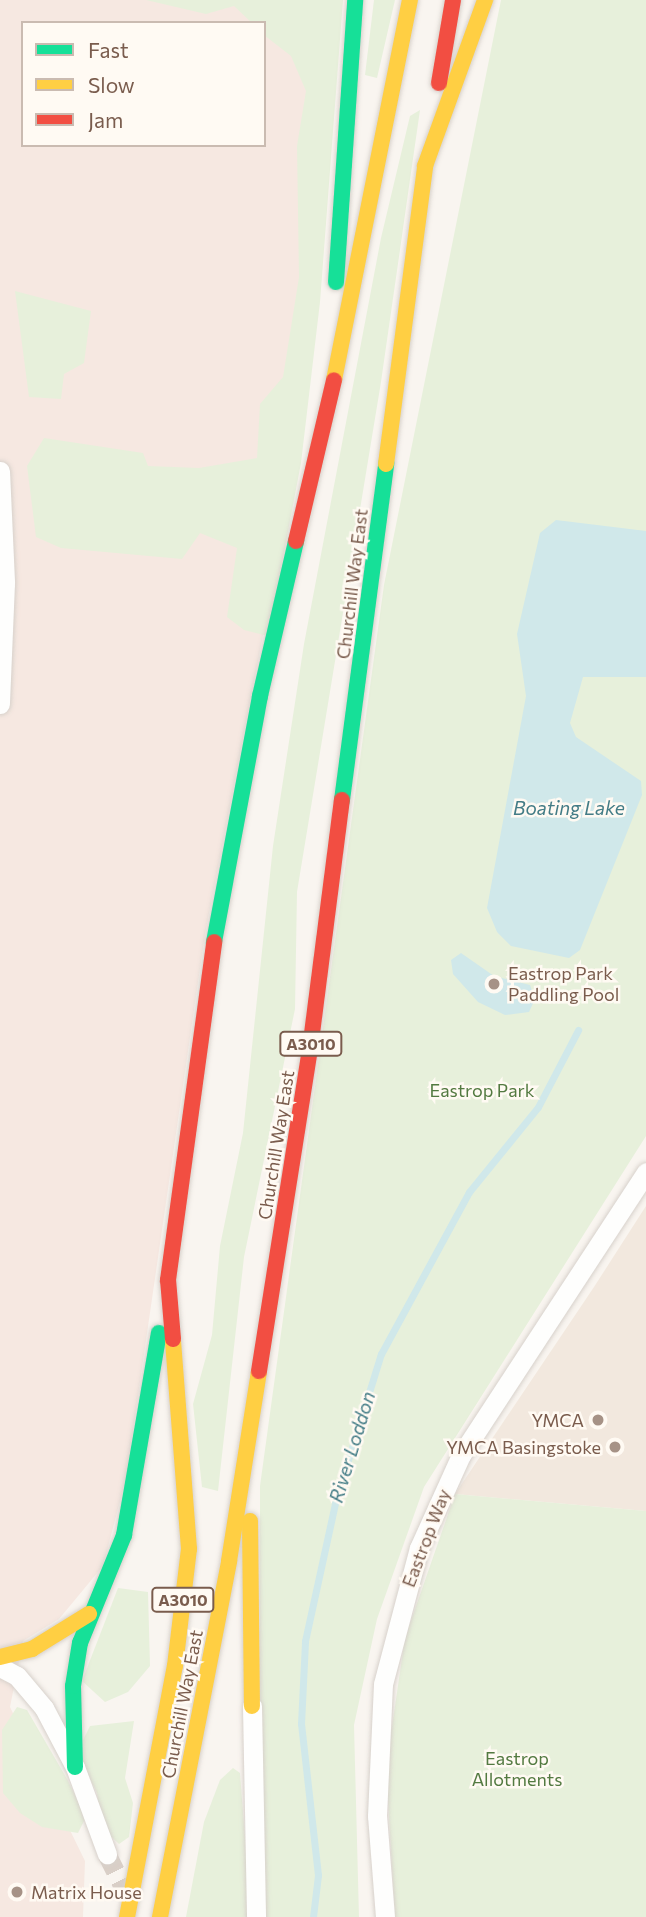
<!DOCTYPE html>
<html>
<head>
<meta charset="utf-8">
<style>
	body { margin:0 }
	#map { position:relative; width:646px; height:1917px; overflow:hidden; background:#f9f5f0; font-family:Commissioner,sans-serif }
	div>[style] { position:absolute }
	.residential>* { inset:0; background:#f2e8de }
	.commercial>* { inset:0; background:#f6e8e1 }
	.green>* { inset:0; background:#e7f0db }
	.water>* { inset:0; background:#d0e8ea }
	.stream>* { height:7px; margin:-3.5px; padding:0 3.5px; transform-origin:3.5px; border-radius:3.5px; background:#d0e8ea }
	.street-tunnel>* { height:19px; margin-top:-9.5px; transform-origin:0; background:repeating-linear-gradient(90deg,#d9cfc7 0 19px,transparent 0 29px) }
	.roads { filter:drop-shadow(0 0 2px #d7d1cb) drop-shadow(0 0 2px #d7d1cb) }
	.street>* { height:19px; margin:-9.5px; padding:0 9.5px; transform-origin:9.5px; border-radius:9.5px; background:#fefefd }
	.fast>* { height:16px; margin:-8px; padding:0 8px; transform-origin:8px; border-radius:8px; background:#16e098 }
	.slow>* { height:16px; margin:-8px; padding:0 8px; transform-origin:8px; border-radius:8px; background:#ffcf43 }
	.jam>* { height:16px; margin:-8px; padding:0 8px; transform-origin:8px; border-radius:8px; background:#f24e42 }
	.dots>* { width:19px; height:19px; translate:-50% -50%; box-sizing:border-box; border:4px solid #fffaf3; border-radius:50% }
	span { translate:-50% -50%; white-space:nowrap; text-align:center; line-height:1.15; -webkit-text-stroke:5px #fffaf3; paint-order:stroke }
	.shield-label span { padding:2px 5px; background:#fffaf3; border:2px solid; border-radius:5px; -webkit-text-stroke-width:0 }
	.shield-label { font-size:16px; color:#7a5c4d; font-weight:700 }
	.street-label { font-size:18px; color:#7a5c4d }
	.poi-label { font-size:18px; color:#7a5c4d }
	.left { translate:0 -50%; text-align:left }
	.right { translate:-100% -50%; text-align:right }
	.park-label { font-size:18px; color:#537a41 }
	.water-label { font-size:19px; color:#437c86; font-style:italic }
	.legend { position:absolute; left:21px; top:21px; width:245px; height:126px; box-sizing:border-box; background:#fffaf3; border:2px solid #cabbb1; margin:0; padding:9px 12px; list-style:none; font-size:21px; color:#7a5c4d }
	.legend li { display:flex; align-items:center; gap:14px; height:35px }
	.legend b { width:35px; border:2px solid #cabbb1 }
</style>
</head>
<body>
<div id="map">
	<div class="residential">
		<i style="clip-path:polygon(646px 1206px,646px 1511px,455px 1494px,594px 1287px)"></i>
	</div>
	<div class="commercial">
		<i style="clip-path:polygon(evenodd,0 0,331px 0,298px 455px,205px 934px,126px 1478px,103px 1566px,59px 1619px,23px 1641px,10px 1707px,85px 1861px,83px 1917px,0 1917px,0 0,23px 23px,264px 23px,264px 145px,23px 145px,23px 23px)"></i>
	</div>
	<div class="green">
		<i style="clip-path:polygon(146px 0,343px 0,320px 302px,301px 463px,268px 636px,244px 630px,227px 617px,237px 548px,200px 533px,182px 559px,61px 548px,36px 537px,27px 466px,44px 438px,143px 453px,148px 466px,199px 468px,257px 458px,260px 404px,283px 377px,299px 277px,297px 146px,306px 91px,291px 56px,264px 35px,264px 23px,252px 23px,234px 6px,206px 14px)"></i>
		<i style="clip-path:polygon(374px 0,395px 0,377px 78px,365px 75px)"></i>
		<i style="clip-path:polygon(501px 0,646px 0,646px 1136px,424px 1487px,377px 1619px,354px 1725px,359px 1917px,260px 1917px,260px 1486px,384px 585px)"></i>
		<i style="clip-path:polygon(420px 110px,381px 382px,297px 892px,295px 1009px,244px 1257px,218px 1491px,202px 1487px,193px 1404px,212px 1335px,220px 1246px,243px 1133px,273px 846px,304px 644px,381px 238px,410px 116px)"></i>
		<i style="clip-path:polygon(15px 291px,91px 311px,84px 363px,64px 374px,61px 399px,29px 397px)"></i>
		<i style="clip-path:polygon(455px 1494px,646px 1511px,646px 1917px,395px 1917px,386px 1767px,405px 1638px)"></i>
		<i style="clip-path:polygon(118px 1588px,148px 1592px,150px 1666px,128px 1692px,105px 1702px,82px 1681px)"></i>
		<i style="clip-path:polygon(17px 1707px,27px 1710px,67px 1779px,86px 1817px,78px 1833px,42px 1827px,20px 1813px,3px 1793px,2px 1730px)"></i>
		<i style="clip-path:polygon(134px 1721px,125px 1778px,133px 1803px,129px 1837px,119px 1844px,102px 1828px,97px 1793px,77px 1752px,90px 1726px)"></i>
		<i style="clip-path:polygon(233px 1768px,240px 1773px,251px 1917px,186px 1917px,204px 1822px,220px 1780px)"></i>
	</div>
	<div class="water">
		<i style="clip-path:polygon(556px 520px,646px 531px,646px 677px,583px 677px,570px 723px,576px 737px,641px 781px,642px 795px,580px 950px,569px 958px,511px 946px,497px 932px,487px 908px,526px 696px,517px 634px,540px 533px)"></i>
		<i style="clip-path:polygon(461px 953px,494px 976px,530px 985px,535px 999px,529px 1012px,505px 1015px,478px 1002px,453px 974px,451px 960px)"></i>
	</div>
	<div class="stream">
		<i style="left:313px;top:1917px;width:42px;rotate:-83.2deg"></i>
		<i style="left:318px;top:1875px;width:152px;rotate:-96.4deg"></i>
		<i style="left:301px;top:1724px;width:83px;rotate:-87.2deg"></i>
		<i style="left:305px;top:1641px;width:145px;rotate:-77.7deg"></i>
		<i style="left:336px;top:1499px;width:152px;rotate:-72.8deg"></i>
		<i style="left:381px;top:1354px;width:184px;rotate:-61.5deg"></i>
		<i style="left:469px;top:1192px;width:109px;rotate:-50.9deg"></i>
		<i style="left:538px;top:1107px;width:87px;rotate:-62.5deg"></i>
	</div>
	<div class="street-tunnel">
		<i style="left:107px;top:1854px;width:51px;rotate:63.4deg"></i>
	</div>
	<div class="roads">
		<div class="street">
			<i style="left:0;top:471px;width:112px;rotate:87.4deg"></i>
			<i style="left:5px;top:583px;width:121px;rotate:92.4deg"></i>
			<i style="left:0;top:1667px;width:19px;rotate:28deg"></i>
			<i style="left:17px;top:1676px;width:42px;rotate:49.8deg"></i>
			<i style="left:44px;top:1708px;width:67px;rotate:62.3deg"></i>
			<i style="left:75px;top:1767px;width:93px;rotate:69.8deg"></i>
			<i style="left:252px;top:1706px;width:211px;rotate:88.9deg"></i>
			<i style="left:385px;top:1917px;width:101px;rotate:-94.5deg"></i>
			<i style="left:377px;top:1816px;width:132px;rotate:-87.4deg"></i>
			<i style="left:383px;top:1684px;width:141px;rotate:-75.2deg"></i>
			<i style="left:419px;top:1548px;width:102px;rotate:-65.7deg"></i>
			<i style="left:461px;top:1455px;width:338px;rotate:-56.8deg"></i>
		</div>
		<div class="fast">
			<i style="left:336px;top:282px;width:283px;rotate:-86.1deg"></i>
			<i style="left:342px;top:800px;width:339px;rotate:-82.5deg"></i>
			<i style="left:214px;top:942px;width:250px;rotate:-79.4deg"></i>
			<i style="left:260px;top:696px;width:159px;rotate:-76.9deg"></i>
			<i style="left:75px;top:1767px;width:81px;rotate:-91.4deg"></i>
			<i style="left:73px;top:1686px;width:44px;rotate:-80.8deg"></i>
			<i style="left:80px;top:1643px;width:117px;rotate:-67.8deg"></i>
			<i style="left:124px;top:1535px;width:205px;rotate:-80.2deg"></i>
		</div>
		<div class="slow">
			<i style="left:425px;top:166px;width:177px;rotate:-70.1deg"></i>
			<i style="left:334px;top:380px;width:388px;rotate:-78.7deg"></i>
			<i style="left:386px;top:464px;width:301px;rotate:-82.5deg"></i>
			<i style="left:250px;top:1521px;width:185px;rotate:89.4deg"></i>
			<i style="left:0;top:1657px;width:33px;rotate:-14deg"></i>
			<i style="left:32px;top:1649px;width:67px;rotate:-31.6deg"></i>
			<i style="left:127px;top:1917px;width:256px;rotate:-79.2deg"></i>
			<i style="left:175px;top:1666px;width:118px;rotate:-83.2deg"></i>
			<i style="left:189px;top:1549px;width:211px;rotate:-94.4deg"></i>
			<i style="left:160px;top:1917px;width:363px;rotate:-79deg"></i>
			<i style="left:229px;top:1561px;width:192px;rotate:-81deg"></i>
		</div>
		<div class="jam">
			<i style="left:439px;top:83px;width:84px;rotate:-80.4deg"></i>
			<i style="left:296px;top:541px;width:165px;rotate:-76.7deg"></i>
			<i style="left:173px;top:1339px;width:59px;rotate:-94.8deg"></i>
			<i style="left:168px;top:1280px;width:341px;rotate:-82.2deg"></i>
			<i style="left:259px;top:1371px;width:326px;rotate:-81deg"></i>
			<i style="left:310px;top:1049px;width:251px;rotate:-82.7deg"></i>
		</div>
	</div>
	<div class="dots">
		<i style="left:494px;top:984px;background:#a69286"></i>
		<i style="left:598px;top:1420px;background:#a69286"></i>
		<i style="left:615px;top:1447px;background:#a69286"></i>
		<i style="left:17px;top:1892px;background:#a69286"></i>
	</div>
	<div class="shield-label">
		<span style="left:311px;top:1044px">A3010</span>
		<span style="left:183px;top:1600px">A3010</span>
	</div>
	<div class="street-label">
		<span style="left:352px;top:584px;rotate:-83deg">Churchill Way East</span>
		<span style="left:276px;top:1145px;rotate:-81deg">Churchill Way East</span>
		<span style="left:426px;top:1538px;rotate:-69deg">Eastrop Way</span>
		<span style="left:182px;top:1704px;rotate:-79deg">Churchill Way East</span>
	</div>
	<div class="poi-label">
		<span class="left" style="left:508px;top:984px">Eastrop Park<br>Paddling Pool</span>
		<span class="right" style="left:584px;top:1420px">YMCA</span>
		<span class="right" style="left:601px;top:1447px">YMCA Basingstoke</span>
		<span class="left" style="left:31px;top:1892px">Matrix House</span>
	</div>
	<div class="park-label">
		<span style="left:482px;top:1090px">Eastrop Park</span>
		<span style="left:517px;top:1769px">Eastrop<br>Allotments</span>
	</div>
	<div class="water-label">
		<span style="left:569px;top:808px">Boating Lake</span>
		<span style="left:352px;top:1447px;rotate:-73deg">River Loddon</span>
	</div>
	<ul class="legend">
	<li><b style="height:9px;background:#16e098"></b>Fast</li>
	<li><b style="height:9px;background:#ffcf43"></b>Slow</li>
	<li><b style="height:9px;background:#f24e42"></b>Jam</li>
	</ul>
</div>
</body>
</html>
